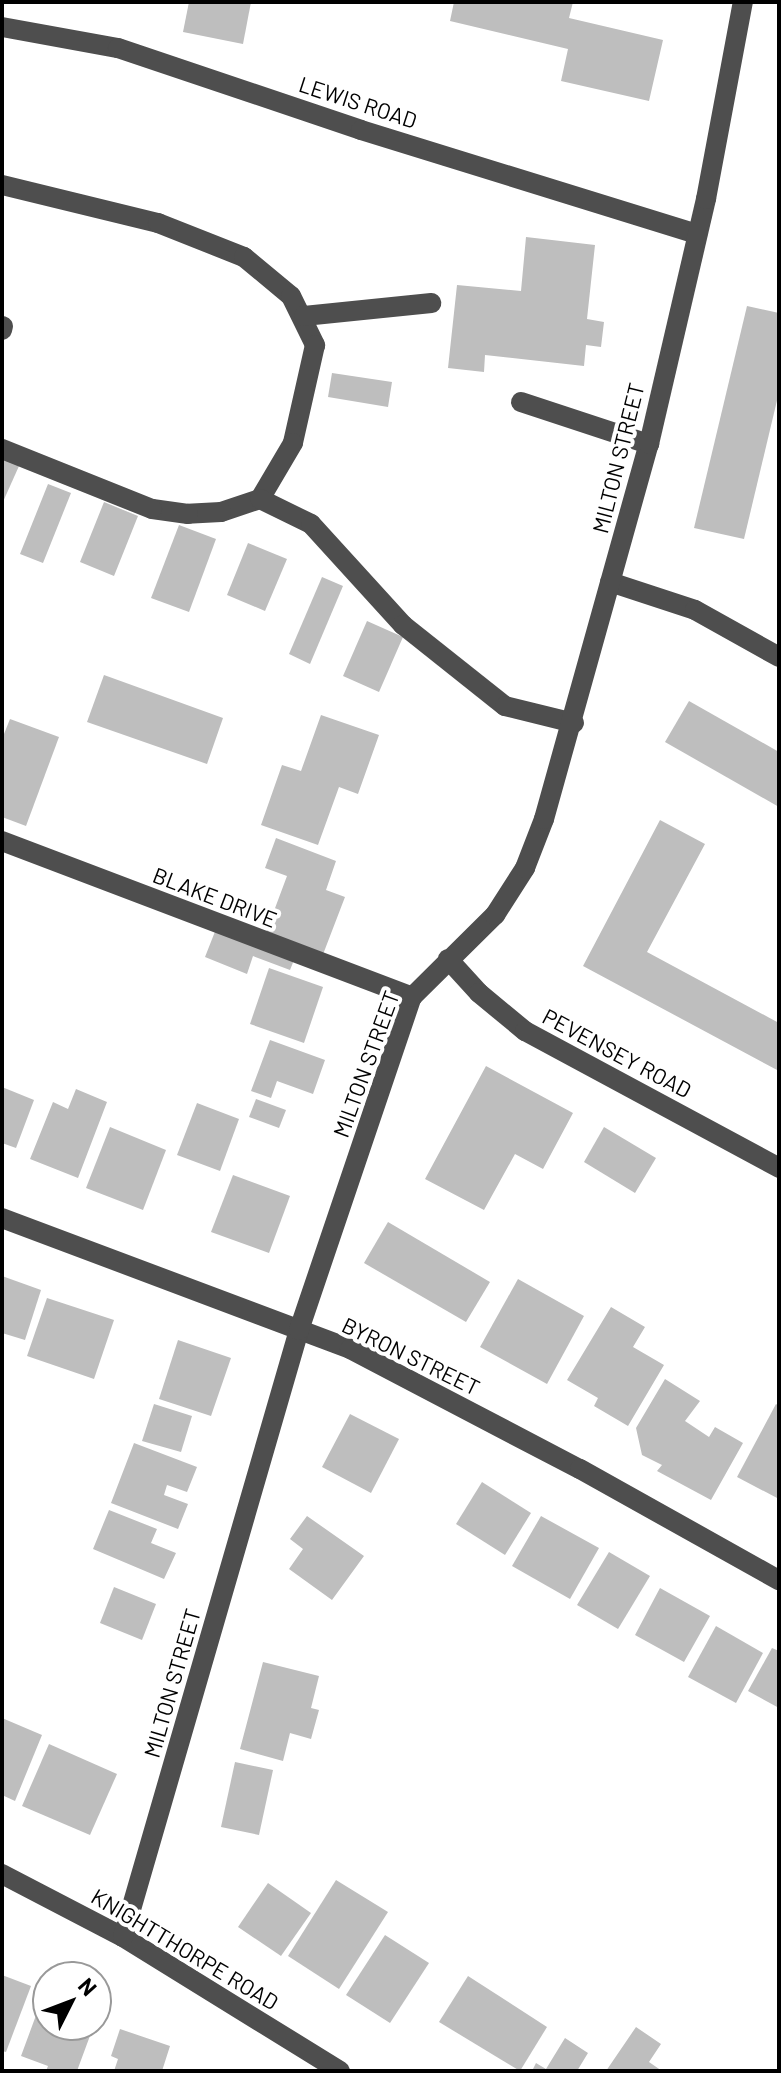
<!DOCTYPE html>
<html>
<head>
<meta charset="utf-8">
<style>
	body { margin:0 }
	#map { position:relative; width:781px; height:2073px; overflow:hidden; background:#fff; font-family:Barlow,sans-serif }
	div>[style] { position:absolute }
	.building>* { inset:0; background:#bebebe }
	.minor>* { height:20px; margin:-10px; padding:0 10px; transform-origin:10px; border-radius:10px; background:#4e4e4e }
	span { translate:-50% -50%; white-space:nowrap; text-align:center; line-height:1.15; -webkit-text-stroke:8px #fff; paint-order:stroke }
	.street-label { font-size:22px; color:#000 }
	.frame { position:absolute; inset:0; border:4px solid #000; pointer-events:none }
	.north { position:absolute; left:32px; top:1961px; width:80px; height:80px; box-sizing:border-box; background:#fff; border:2px solid #999; border-radius:50%; rotate:48deg; font-size:22px; font-weight:700; line-height:32px; text-align:center; color:#000 }
	.north::after { content:''; display:block; margin:auto; width:28px; height:36px; background:#000; clip-path:polygon(50% 0,100% 100%,50% 72%,0 100%) }
</style>
</head>
<body>
<div id="map">
	<div class="building">
		<i style="clip-path:polygon(189px 2px,251px 2px,243px 44px,183px 32px)"></i>
		<i style="clip-path:polygon(454px 2px,573px 2px,569px 18px,663px 40px,649px 101px,561px 81px,568px 49px,450px 21px)"></i>
		<i style="clip-path:polygon(526px 237px,595px 245px,587px 319px,604px 322px,601px 347px,586px 345px,584px 366px,485px 355px,484px 372px,448px 368px,457px 285px,521px 291px)"></i>
		<i style="clip-path:polygon(747px 306px,779px 313px,779px 392px,744px 539px,694px 528px)"></i>
		<i style="clip-path:polygon(332px 373px,392px 382px,388px 407px,328px 397px)"></i>
		<i style="clip-path:polygon(2px 458px,19px 466px,2px 504px)"></i>
		<i style="clip-path:polygon(48px 484px,71px 493px,43px 563px,20px 554px)"></i>
		<i style="clip-path:polygon(104px 502px,138px 516px,114px 576px,80px 562px)"></i>
		<i style="clip-path:polygon(179px 525px,216px 539px,189px 612px,151px 598px)"></i>
		<i style="clip-path:polygon(248px 543px,287px 559px,265px 611px,227px 595px)"></i>
		<i style="clip-path:polygon(322px 577px,343px 586px,310px 664px,289px 654px)"></i>
		<i style="clip-path:polygon(367px 621px,403px 637px,379px 692px,343px 676px)"></i>
		<i style="clip-path:polygon(104px 675px,223px 718px,207px 764px,87px 722px)"></i>
		<i style="clip-path:polygon(689px 701px,779px 752px,779px 807px,665px 742px)"></i>
		<i style="clip-path:polygon(321px 715px,379px 735px,358px 794px,339px 787px,318px 845px,261px 825px,282px 765px,301px 771px)"></i>
		<i style="clip-path:polygon(10px 719px,59px 737px,26px 826px,2px 817px,2px 739px)"></i>
		<i style="clip-path:polygon(660px 820px,705px 844px,647px 952px,779px 1023px,779px 1071px,583px 966px)"></i>
		<i style="clip-path:polygon(276px 838px,336px 861px,326px 890px,345px 897px,322px 957px,265px 935px,287px 876px,265px 868px)"></i>
		<i style="clip-path:polygon(216px 929px,294px 960px,290px 970px,253px 956px,247px 974px,205px 957px)"></i>
		<i style="clip-path:polygon(269px 968px,323px 987px,304px 1043px,250px 1024px)"></i>
		<i style="clip-path:polygon(270px 1040px,325px 1060px,313px 1094px,277px 1081px,271px 1098px,251px 1091px)"></i>
		<i style="clip-path:polygon(486px 1066px,573px 1113px,543px 1169px,515px 1154px,484px 1210px,425px 1179px)"></i>
		<i style="clip-path:polygon(2px 1087px,34px 1100px,16px 1148px,2px 1143px)"></i>
		<i style="clip-path:polygon(76px 1089px,107px 1102px,78px 1178px,30px 1159px,53px 1102px,68px 1109px)"></i>
		<i style="clip-path:polygon(256px 1099px,286px 1110px,279px 1128px,249px 1117px)"></i>
		<i style="clip-path:polygon(197px 1103px,239px 1119px,220px 1171px,177px 1155px)"></i>
		<i style="clip-path:polygon(110px 1127px,166px 1150px,143px 1210px,86px 1188px)"></i>
		<i style="clip-path:polygon(604px 1127px,656px 1158px,635px 1193px,584px 1162px)"></i>
		<i style="clip-path:polygon(233px 1175px,290px 1196px,269px 1253px,211px 1232px)"></i>
		<i style="clip-path:polygon(388px 1222px,490px 1282px,466px 1322px,364px 1263px)"></i>
		<i style="clip-path:polygon(2px 1276px,41px 1290px,25px 1340px,2px 1333px)"></i>
		<i style="clip-path:polygon(518px 1279px,584px 1316px,547px 1384px,480px 1347px)"></i>
		<i style="clip-path:polygon(47px 1298px,114px 1320px,94px 1379px,27px 1356px)"></i>
		<i style="clip-path:polygon(611px 1307px,645px 1327px,633px 1347px,664px 1365px,628px 1426px,594px 1406px,598px 1398px,567px 1380px)"></i>
		<i style="clip-path:polygon(178px 1340px,231px 1358px,211px 1416px,159px 1399px)"></i>
		<i style="clip-path:polygon(665px 1379px,700px 1401px,685px 1421px,709px 1437px,715px 1427px,743px 1443px,711px 1500px,657px 1471px,662px 1465px,642px 1455px,636px 1428px)"></i>
		<i style="clip-path:polygon(154px 1404px,192px 1416px,181px 1452px,142px 1441px)"></i>
		<i style="clip-path:polygon(776px 1404px,779px 1406px,779px 1499px,737px 1477px)"></i>
		<i style="clip-path:polygon(350px 1414px,399px 1439px,371px 1493px,322px 1467px)"></i>
		<i style="clip-path:polygon(134px 1443px,197px 1467px,187px 1492px,167px 1485px,164px 1495px,188px 1504px,178px 1529px,111px 1503px)"></i>
		<i style="clip-path:polygon(482px 1482px,531px 1513px,505px 1555px,456px 1524px)"></i>
		<i style="clip-path:polygon(109px 1510px,157px 1529px,151px 1543px,176px 1553px,164px 1579px,93px 1549px)"></i>
		<i style="clip-path:polygon(307px 1516px,364px 1556px,332px 1600px,289px 1569px,303px 1549px,290px 1539px)"></i>
		<i style="clip-path:polygon(541px 1516px,599px 1548px,570px 1599px,512px 1566px)"></i>
		<i style="clip-path:polygon(609px 1552px,650px 1576px,618px 1629px,577px 1605px)"></i>
		<i style="clip-path:polygon(114px 1587px,156px 1604px,142px 1640px,100px 1623px)"></i>
		<i style="clip-path:polygon(660px 1588px,710px 1616px,684px 1662px,635px 1635px)"></i>
		<i style="clip-path:polygon(716px 1626px,763px 1653px,736px 1703px,688px 1677px)"></i>
		<i style="clip-path:polygon(772px 1648px,779px 1651px,779px 1708px,748px 1691px)"></i>
		<i style="clip-path:polygon(263px 1662px,319px 1676px,311px 1708px,319px 1710px,311px 1739px,290px 1733px,283px 1761px,240px 1749px)"></i>
		<i style="clip-path:polygon(2px 1718px,42px 1735px,15px 1801px,2px 1795px)"></i>
		<i style="clip-path:polygon(49px 1744px,117px 1774px,90px 1835px,22px 1806px)"></i>
		<i style="clip-path:polygon(235px 1762px,273px 1770px,259px 1835px,221px 1827px)"></i>
		<i style="clip-path:polygon(336px 1880px,388px 1912px,339px 1989px,288px 1956px)"></i>
		<i style="clip-path:polygon(268px 1883px,311px 1913px,281px 1956px,238px 1927px)"></i>
		<i style="clip-path:polygon(385px 1935px,429px 1963px,390px 2023px,346px 1995px)"></i>
		<i style="clip-path:polygon(2px 1975px,31px 1986px,6px 2052px,2px 2051px)"></i>
		<i style="clip-path:polygon(468px 1976px,547px 2027px,520px 2071px,439px 2022px)"></i>
		<i style="clip-path:polygon(45px 1991px,48px 1992px,48px 2025px,94px 2025px,77px 2071px,46px 2071px,48px 2066px,21px 2056px)"></i>
		<i style="clip-path:polygon(636px 2027px,661px 2044px,649px 2062px,662px 2071px,606px 2071px)"></i>
		<i style="clip-path:polygon(120px 2029px,170px 2046px,162px 2071px,114px 2071px,118px 2059px,111px 2056px)"></i>
		<i style="clip-path:polygon(565px 2038px,588px 2053px,577px 2071px,532px 2071px,536px 2063px,546px 2069px)"></i>
	</div>
	<div class="minor">
		<i style="left:2px;top:27px;width:118px;rotate:10.3deg"></i>
		<i style="left:118px;top:48px;width:256px;rotate:18.6deg"></i>
		<i style="left:361px;top:130px;width:352px;rotate:17.2deg"></i>
		<i style="left:2px;top:185px;width:161px;rotate:13.7deg"></i>
		<i style="left:158px;top:223px;width:92px;rotate:21.6deg"></i>
		<i style="left:244px;top:257px;width:61px;rotate:39.7deg"></i>
		<i style="left:291px;top:296px;width:55px;rotate:63.9deg"></i>
		<i style="left:315px;top:345px;width:100px;rotate:102.7deg"></i>
		<i style="left:293px;top:443px;width:65px;rotate:120.5deg"></i>
		<i style="left:260px;top:499px;width:41px;rotate:161.6deg"></i>
		<i style="left:221px;top:512px;width:33px;rotate:177deg"></i>
		<i style="left:188px;top:514px;width:36px;rotate:-172deg"></i>
		<i style="left:152px;top:509px;width:162px;rotate:-158.2deg"></i>
		<i style="left:304px;top:316px;width:128px;rotate:-5.8deg"></i>
		<i style="left:2px;top:330px;width:4px;rotate:-76deg"></i>
		<i style="left:521px;top:402px;width:135px;rotate:18.2deg"></i>
		<i style="left:260px;top:499px;width:57px;rotate:26.1deg"></i>
		<i style="left:311px;top:524px;width:137px;rotate:47.7deg"></i>
		<i style="left:403px;top:625px;width:130px;rotate:38.5deg"></i>
		<i style="left:505px;top:706px;width:71px;rotate:13.8deg"></i>
		<i style="left:610px;top:582px;width:89px;rotate:18.2deg"></i>
		<i style="left:695px;top:610px;width:96px;rotate:29.2deg"></i>
		<i style="left:2px;top:841px;width:439px;rotate:20.8deg"></i>
		<i style="left:448px;top:959px;width:46px;rotate:47.6deg"></i>
		<i style="left:479px;top:993px;width:60px;rotate:39.6deg"></i>
		<i style="left:525px;top:1031px;width:289px;rotate:28.3deg"></i>
		<i style="left:2px;top:1218px;width:372px;rotate:20.6deg"></i>
		<i style="left:350px;top:1349px;width:259px;rotate:27.6deg"></i>
		<i style="left:580px;top:1469px;width:228px;rotate:29.2deg"></i>
		<i style="left:2px;top:1874px;width:136px;rotate:27.5deg"></i>
		<i style="left:123px;top:1937px;width:255px;rotate:31.7deg"></i>
		<i style="left:123px;top:1937px;width:632px;rotate:-73.83deg"></i>
		<i style="left:299px;top:1330px;width:352px;rotate:-71.3deg"></i>
		<i style="left:412px;top:997px;width:117px;rotate:-44.7deg"></i>
		<i style="left:495px;top:915px;width:56px;rotate:-57.4deg"></i>
		<i style="left:525px;top:868px;width:53px;rotate:-68.8deg"></i>
		<i style="left:544px;top:819px;width:389px;rotate:-74.4deg"></i>
		<i style="left:649px;top:444px;width:252px;rotate:-76.9deg"></i>
		<i style="left:706px;top:199px;width:200px;rotate:-79.4deg"></i>
	</div>
	<div class="street-label">
		<span style="left:358px;top:102px;rotate:18deg">LEWIS ROAD</span>
		<span style="left:618px;top:458px;rotate:-76deg">MILTON STREET</span>
		<span style="left:215px;top:897px;rotate:21deg">BLAKE DRIVE</span>
		<span style="left:617px;top:1053px;rotate:28deg">PEVENSEY ROAD</span>
		<span style="left:366px;top:1064px;rotate:-70deg">MILTON STREET</span>
		<span style="left:411px;top:1356px;rotate:26deg">BYRON STREET</span>
		<span style="left:172px;top:1683px;rotate:-74deg">MILTON STREET</span>
		<span style="left:185px;top:1949px;rotate:31deg">KNIGHTTHORPE ROAD</span>
	</div>
	<div class="frame"></div>
	<div class="north">N</div>
</div>
</body>
</html>
